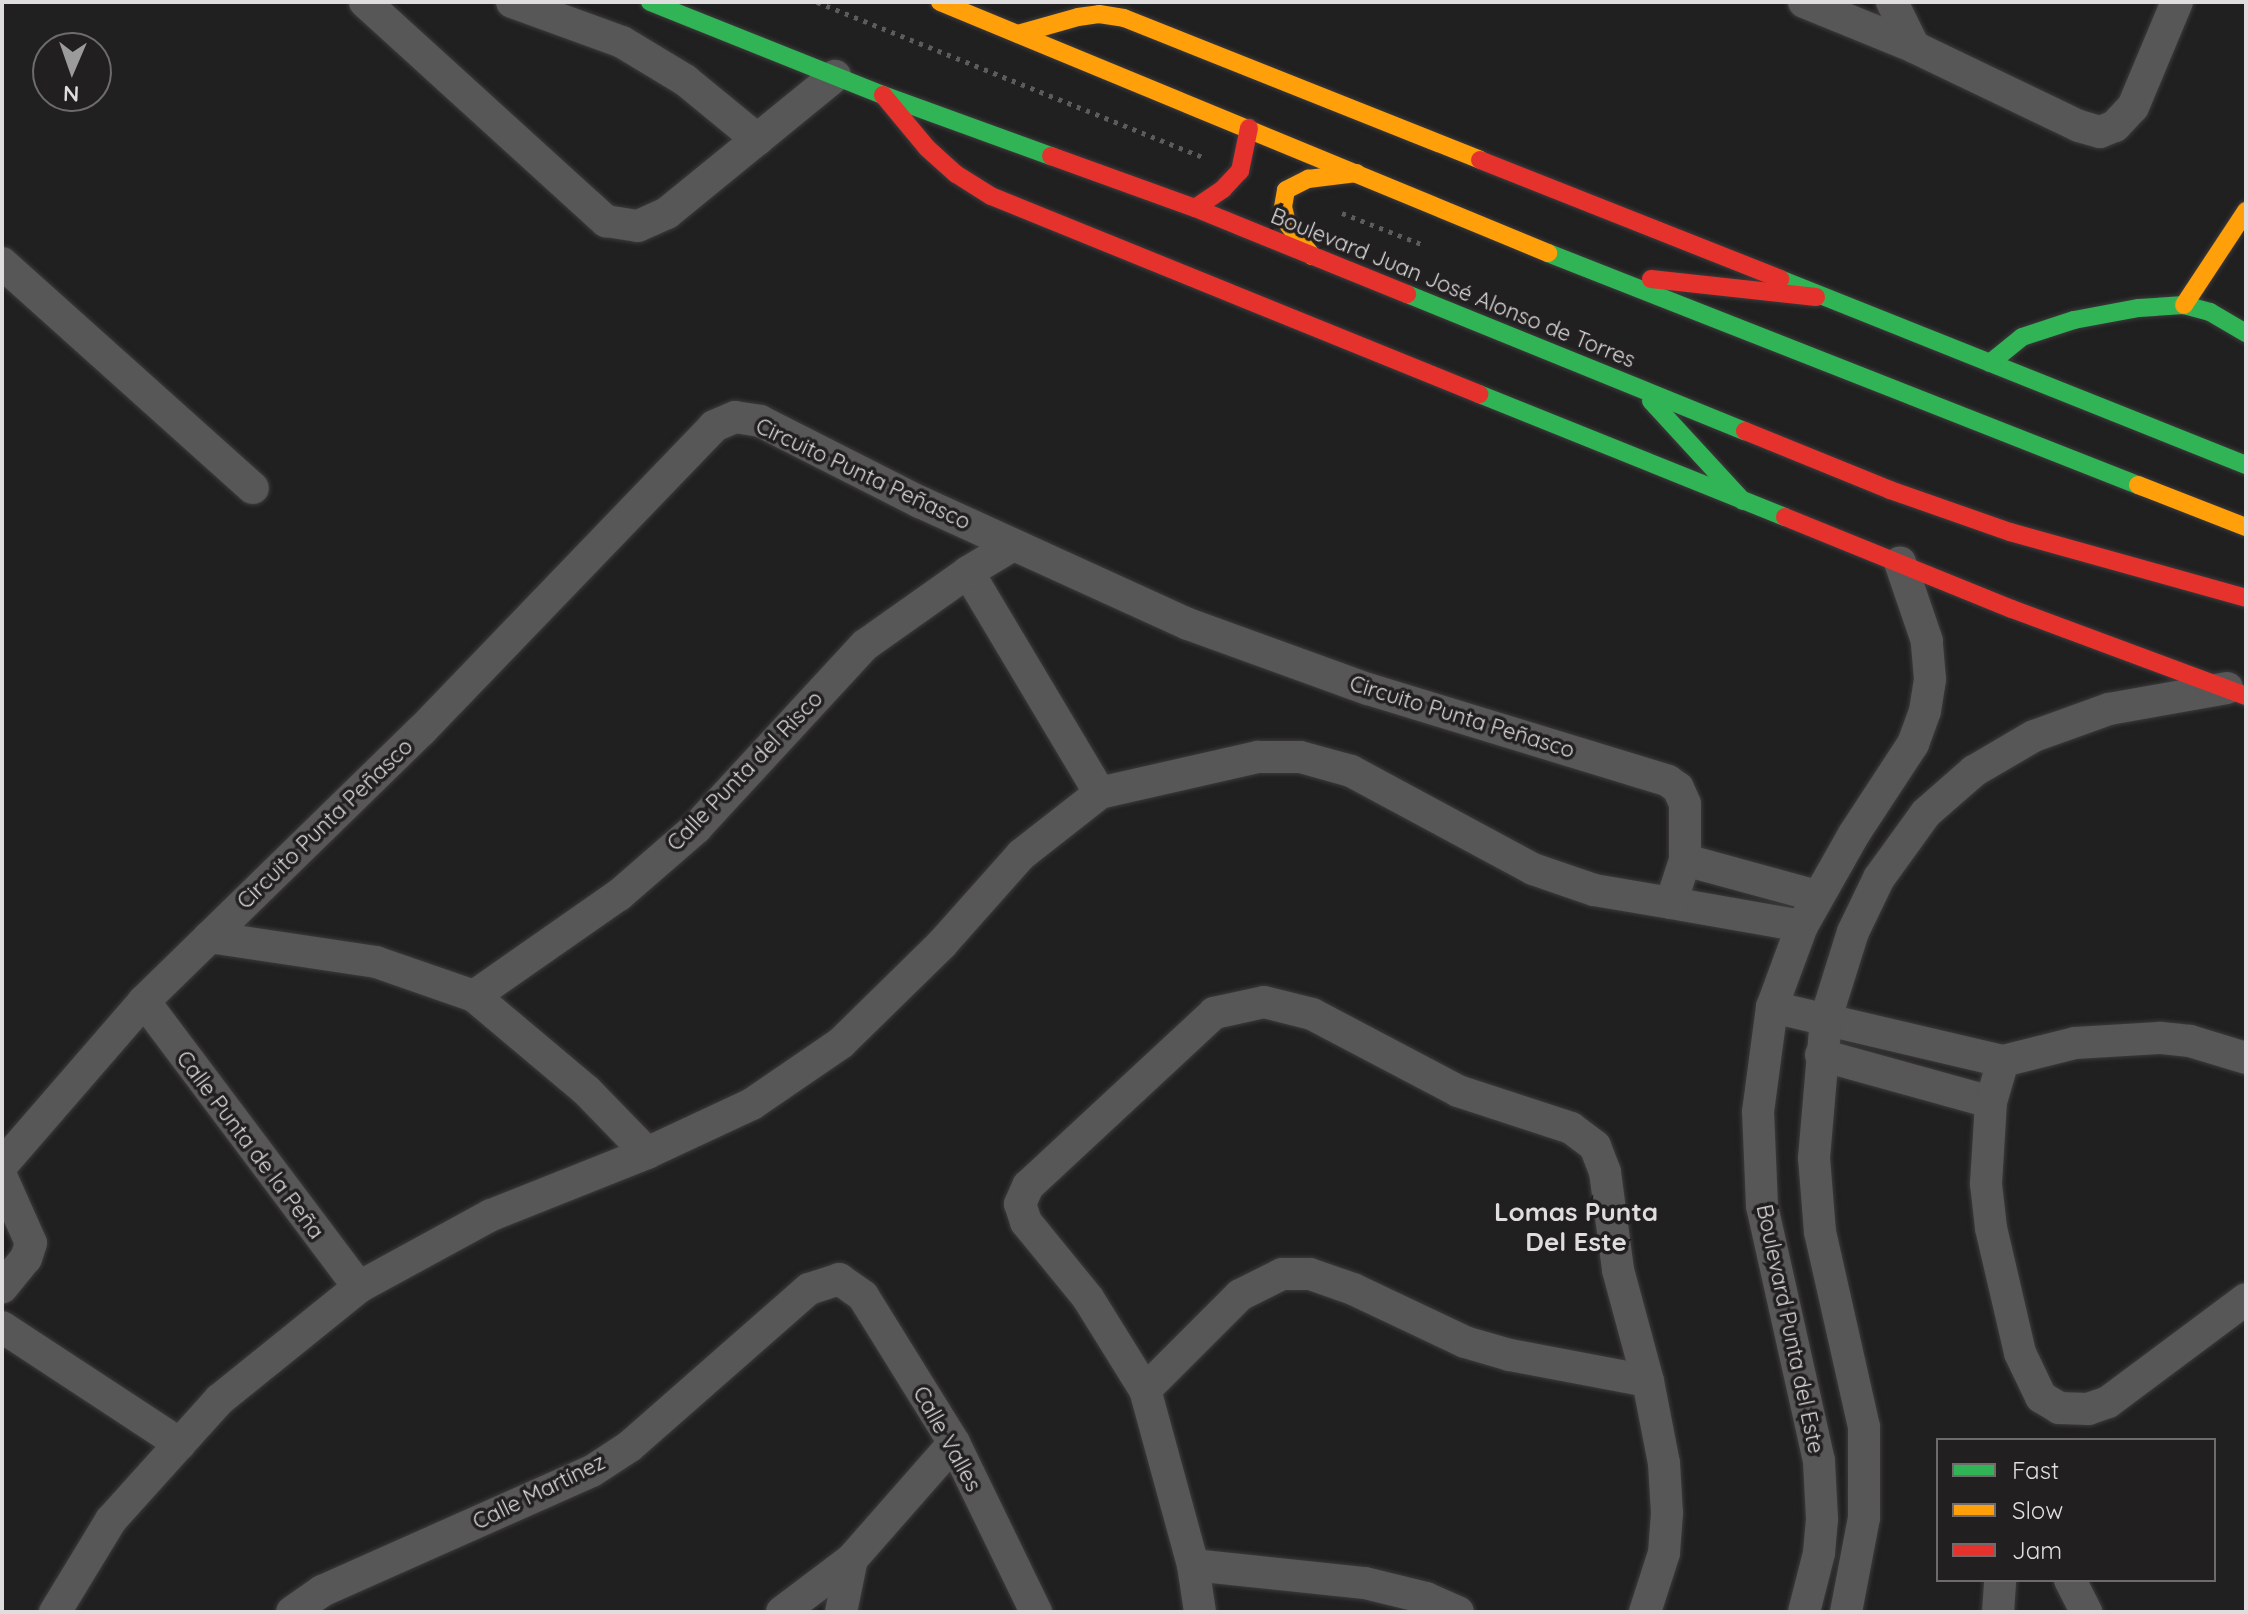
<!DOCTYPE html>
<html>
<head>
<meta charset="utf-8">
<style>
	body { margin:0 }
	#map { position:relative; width:2248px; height:1614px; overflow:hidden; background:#212021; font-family:Quicksand,sans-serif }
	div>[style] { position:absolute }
	.path>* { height:5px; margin-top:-2.5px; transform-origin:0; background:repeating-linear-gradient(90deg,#5c5c5c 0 4px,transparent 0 10px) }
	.roads { filter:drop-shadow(0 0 2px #3c3a3b) drop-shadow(0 0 2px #3c3a3b) }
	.street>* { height:32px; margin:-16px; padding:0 16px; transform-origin:16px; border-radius:16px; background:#575758 }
	.fast>* { height:18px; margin:-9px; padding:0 9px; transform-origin:9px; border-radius:9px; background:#30b455 }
	.slow>* { height:18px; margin:-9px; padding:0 9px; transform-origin:9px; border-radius:9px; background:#ff9f0a }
	.jam>* { height:18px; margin:-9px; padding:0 9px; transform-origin:9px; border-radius:9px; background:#e5322d }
	span { translate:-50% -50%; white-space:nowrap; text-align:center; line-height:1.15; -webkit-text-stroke:7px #221f21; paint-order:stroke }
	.street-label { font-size:22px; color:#dfddde }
	.quarter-label { font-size:26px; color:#dfddde; font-weight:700 }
	.frame { position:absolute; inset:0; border:4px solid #dfddde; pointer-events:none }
	.legend { position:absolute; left:1936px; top:1438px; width:280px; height:144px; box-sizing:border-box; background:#221f21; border:2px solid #6e6b6d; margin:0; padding:10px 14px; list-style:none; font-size:24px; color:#dfddde }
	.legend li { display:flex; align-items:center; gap:16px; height:40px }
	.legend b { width:40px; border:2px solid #6e6b6d }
	.north { position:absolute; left:32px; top:32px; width:80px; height:80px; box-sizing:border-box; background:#221f21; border:2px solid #6e6b6d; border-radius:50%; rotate:182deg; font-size:22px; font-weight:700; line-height:32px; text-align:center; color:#dfddde }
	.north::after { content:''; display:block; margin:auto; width:28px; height:36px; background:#9c9b9c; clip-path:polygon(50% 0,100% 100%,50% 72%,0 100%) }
</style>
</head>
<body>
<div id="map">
	<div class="path">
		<i style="left:817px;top:2px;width:419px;rotate:21.9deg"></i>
		<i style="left:1342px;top:213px;width:85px;rotate:21.4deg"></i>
	</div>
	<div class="roads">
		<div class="street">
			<i style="left:365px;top:2px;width:326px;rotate:42.3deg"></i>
			<i style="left:606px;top:221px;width:32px;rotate:9deg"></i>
			<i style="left:638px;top:226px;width:32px;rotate:-24deg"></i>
			<i style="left:667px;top:213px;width:217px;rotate:-39.2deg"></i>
			<i style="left:512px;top:2px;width:117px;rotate:20deg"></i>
			<i style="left:622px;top:42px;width:74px;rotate:31.1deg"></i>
			<i style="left:685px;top:80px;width:94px;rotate:39.4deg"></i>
			<i style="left:1804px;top:2px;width:119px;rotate:22.2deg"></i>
			<i style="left:1914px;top:47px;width:183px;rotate:25.6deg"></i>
			<i style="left:2079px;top:126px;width:22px;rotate:16deg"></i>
			<i style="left:2100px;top:132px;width:16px;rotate:-22deg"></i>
			<i style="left:2115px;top:126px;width:26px;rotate:-47deg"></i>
			<i style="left:2133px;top:107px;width:114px;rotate:-67.3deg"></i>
			<i style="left:1892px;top:2px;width:50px;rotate:63.9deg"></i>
			<i style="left:2px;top:263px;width:337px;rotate:41.9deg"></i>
			<i style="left:968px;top:572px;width:257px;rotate:59.2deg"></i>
			<i style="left:1685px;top:860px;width:137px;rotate:15.3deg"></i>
			<i style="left:1671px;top:903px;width:133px;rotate:10deg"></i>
			<i style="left:209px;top:937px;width:169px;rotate:8.5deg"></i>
			<i style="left:376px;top:962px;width:104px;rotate:19.1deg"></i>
			<i style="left:474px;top:996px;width:148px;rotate:40.1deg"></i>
			<i style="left:587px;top:1091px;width:86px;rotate:45.9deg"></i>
			<i style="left:474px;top:996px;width:177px;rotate:-34.9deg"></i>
			<i style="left:619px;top:895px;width:102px;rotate:-41deg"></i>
			<i style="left:696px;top:828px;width:249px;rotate:-47.3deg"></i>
			<i style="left:865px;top:645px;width:126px;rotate:-35.3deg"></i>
			<i style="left:968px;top:572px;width:52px;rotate:-31deg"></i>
			<i style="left:144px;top:1001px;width:358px;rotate:53.1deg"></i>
			<i style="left:1772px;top:1007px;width:237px;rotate:13.2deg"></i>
			<i style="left:1821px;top:1055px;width:176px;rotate:15.5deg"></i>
			<i style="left:2246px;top:1058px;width:59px;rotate:-163.1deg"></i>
			<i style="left:2190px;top:1041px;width:31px;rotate:-174deg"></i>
			<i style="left:2159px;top:1038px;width:84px;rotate:176.6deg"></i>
			<i style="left:2075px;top:1043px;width:74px;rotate:166deg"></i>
			<i style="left:2003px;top:1061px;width:43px;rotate:106.3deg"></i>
			<i style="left:1991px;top:1102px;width:82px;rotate:93.5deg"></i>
			<i style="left:1986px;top:1184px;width:44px;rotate:83.5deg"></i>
			<i style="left:1991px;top:1228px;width:128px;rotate:76.9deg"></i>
			<i style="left:2020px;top:1353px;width:49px;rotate:64.5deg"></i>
			<i style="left:2041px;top:1397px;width:21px;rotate:31deg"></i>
			<i style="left:2059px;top:1408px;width:29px;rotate:2deg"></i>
			<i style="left:2088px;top:1409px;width:21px;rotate:-19deg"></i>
			<i style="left:2108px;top:1402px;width:172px;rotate:-36.7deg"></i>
			<i style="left:2px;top:1165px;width:217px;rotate:-49.1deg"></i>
			<i style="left:144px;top:1001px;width:387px;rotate:-44.3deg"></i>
			<i style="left:421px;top:731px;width:423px;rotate:-46.1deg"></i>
			<i style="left:714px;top:426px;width:23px;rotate:-23deg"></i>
			<i style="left:735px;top:417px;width:25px;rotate:9deg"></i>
			<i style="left:760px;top:421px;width:179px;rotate:26.9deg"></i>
			<i style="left:920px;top:502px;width:294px;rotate:24.5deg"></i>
			<i style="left:1188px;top:624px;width:191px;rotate:19.9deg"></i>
			<i style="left:1368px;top:689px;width:314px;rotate:17deg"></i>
			<i style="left:1668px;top:781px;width:12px;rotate:35deg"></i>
			<i style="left:1678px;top:788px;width:17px;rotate:66deg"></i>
			<i style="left:1685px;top:804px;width:56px;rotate:90deg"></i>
			<i style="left:1685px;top:860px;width:45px;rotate:108deg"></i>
			<i style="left:1671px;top:903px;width:78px;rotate:-170.4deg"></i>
			<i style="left:1594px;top:890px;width:65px;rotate:-161deg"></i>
			<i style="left:1533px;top:869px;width:207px;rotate:-151.7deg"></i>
			<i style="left:1351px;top:771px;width:53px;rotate:-164.6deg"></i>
			<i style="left:1300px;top:757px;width:42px;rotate:180deg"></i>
			<i style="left:1258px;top:757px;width:162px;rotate:167.2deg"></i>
			<i style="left:1100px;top:793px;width:100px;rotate:141.9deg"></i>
			<i style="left:1021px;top:855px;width:119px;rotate:131.6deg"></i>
			<i style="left:942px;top:944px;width:141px;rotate:135.6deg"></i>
			<i style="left:841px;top:1043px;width:108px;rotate:145.6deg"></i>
			<i style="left:752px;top:1104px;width:116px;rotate:155deg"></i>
			<i style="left:647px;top:1153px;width:168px;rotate:158.3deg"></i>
			<i style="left:491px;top:1215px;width:150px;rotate:151.4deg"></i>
			<i style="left:359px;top:1287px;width:179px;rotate:141.1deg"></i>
			<i style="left:220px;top:1399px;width:163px;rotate:132deg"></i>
			<i style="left:111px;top:1520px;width:108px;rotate:121.3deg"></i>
			<i style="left:2px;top:1178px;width:71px;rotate:66deg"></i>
			<i style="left:31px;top:1243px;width:16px;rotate:108deg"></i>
			<i style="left:26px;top:1258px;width:38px;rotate:129deg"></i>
			<i style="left:2px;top:1327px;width:213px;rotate:33.3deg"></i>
			<i style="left:1145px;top:1390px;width:134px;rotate:-45deg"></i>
			<i style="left:1240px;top:1295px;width:47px;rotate:-26.6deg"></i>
			<i style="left:1282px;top:1274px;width:28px"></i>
			<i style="left:1310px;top:1274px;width:46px;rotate:19.2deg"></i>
			<i style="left:1353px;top:1289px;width:124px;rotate:25.3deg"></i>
			<i style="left:1465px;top:1342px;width:47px;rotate:16.1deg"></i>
			<i style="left:1510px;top:1355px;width:140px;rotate:10.7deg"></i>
			<i style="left:1193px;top:1565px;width:173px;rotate:6deg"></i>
			<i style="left:1365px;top:1583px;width:63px;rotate:13.8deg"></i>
			<i style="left:1426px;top:1598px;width:35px;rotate:24deg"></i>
			<i style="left:2070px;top:1580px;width:36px;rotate:63deg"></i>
			<i style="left:292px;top:1612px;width:37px;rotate:-35deg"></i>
			<i style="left:322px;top:1591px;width:295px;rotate:-24deg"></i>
			<i style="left:592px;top:1471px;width:45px;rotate:-33.3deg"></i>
			<i style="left:630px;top:1446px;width:238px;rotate:-41.3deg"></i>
			<i style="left:809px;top:1289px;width:32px;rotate:-18deg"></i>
			<i style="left:839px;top:1279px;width:29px;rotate:35deg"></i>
			<i style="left:863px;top:1296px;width:173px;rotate:58.2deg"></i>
			<i style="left:954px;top:1443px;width:188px;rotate:64.1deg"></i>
			<i style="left:782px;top:1612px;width:88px;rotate:-37.1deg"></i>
			<i style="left:841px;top:1612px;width:54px;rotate:-78.3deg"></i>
			<i style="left:852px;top:1559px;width:154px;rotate:-48.7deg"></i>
			<i style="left:1200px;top:1612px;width:48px;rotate:-98.5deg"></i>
			<i style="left:1193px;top:1565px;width:181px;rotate:-105.3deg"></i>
			<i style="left:1145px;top:1390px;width:108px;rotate:-121.8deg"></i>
			<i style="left:1088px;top:1298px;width:98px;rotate:-129.2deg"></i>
			<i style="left:1026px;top:1222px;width:19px;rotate:-108deg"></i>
			<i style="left:1020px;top:1204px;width:20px;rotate:-66deg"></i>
			<i style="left:1028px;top:1186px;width:254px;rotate:-42.9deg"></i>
			<i style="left:1214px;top:1013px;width:51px;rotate:-12.4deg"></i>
			<i style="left:1264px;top:1002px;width:49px;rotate:14deg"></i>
			<i style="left:1312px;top:1014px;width:165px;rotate:27.8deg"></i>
			<i style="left:1458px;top:1091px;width:119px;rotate:18.1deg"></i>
			<i style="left:1571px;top:1128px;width:30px;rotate:37deg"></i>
			<i style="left:1595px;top:1146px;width:28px;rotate:69deg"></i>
			<i style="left:1605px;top:1172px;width:99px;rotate:82.4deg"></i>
			<i style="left:1618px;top:1270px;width:115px;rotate:74.9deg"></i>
			<i style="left:1648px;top:1381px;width:84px;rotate:79deg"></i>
			<i style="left:1664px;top:1463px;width:50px;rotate:86.6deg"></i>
			<i style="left:1667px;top:1513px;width:40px;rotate:94.3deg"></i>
			<i style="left:1664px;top:1553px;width:62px;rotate:107.9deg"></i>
			<i style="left:1804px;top:1612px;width:61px;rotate:-75.7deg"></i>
			<i style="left:1819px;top:1553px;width:34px;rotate:-85deg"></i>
			<i style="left:1822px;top:1519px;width:58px;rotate:-93deg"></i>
			<i style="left:1819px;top:1461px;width:261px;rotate:-102.6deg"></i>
			<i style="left:1762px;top:1206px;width:94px;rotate:-92.4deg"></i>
			<i style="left:1758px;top:1112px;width:106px;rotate:-82.4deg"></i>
			<i style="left:1772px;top:1007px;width:86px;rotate:-69.7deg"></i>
			<i style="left:1802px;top:926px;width:106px;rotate:-60.5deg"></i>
			<i style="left:1854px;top:834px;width:108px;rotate:-56.8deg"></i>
			<i style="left:1913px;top:744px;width:35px;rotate:-70deg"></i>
			<i style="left:1925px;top:711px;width:32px;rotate:-81deg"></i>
			<i style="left:1930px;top:679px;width:38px;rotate:-95deg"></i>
			<i style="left:1927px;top:641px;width:83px;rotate:-108.9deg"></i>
			<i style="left:1846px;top:1612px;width:96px;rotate:-79.2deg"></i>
			<i style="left:1864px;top:1518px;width:91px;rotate:-90deg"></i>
			<i style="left:1864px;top:1427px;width:200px;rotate:-102.7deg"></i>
			<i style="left:1820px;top:1232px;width:74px;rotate:-94.6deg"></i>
			<i style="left:1814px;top:1158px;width:141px;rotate:-85.1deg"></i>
			<i style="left:1826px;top:1018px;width:90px;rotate:-72.6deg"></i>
			<i style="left:1853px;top:932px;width:60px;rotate:-64.3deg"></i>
			<i style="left:1879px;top:878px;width:80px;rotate:-54.1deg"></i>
			<i style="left:1926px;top:813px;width:64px;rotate:-41.2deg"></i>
			<i style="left:1974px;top:771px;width:69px;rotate:-30.3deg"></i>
			<i style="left:2034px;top:736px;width:80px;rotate:-19.8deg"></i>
			<i style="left:2109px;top:709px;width:120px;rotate:-10.1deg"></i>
			<i style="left:1998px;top:1612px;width:32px;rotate:-86deg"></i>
		</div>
		<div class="fast">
			<i style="left:650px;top:2px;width:251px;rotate:21.8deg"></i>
			<i style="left:883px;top:95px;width:179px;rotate:20deg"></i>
			<i style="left:1548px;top:253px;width:634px;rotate:21.47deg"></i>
			<i style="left:1780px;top:279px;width:502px;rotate:21.76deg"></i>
			<i style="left:1407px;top:294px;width:365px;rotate:22.1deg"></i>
			<i style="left:1990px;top:363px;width:41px;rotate:-39.1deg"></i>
			<i style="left:2022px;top:337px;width:55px;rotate:-18.1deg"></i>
			<i style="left:2074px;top:320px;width:66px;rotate:-10.5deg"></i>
			<i style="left:2139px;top:308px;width:45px;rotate:-3.8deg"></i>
			<i style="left:2184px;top:305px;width:27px;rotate:15deg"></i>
			<i style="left:2210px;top:312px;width:42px;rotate:30.3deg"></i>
			<i style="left:1479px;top:394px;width:330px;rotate:21.9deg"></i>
			<i style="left:1651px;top:401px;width:136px;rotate:47.4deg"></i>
		</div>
		<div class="slow">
			<i style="left:940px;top:2px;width:658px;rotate:22.43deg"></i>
			<i style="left:1018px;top:34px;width:62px;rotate:-15.8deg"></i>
			<i style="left:1078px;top:17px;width:21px;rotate:-8deg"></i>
			<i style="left:1099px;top:14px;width:25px;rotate:9deg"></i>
			<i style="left:1124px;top:18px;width:383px;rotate:21.7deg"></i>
			<i style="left:1312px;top:256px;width:41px;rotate:-127.1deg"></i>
			<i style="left:1287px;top:223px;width:16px;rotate:-104deg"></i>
			<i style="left:1283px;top:207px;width:17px;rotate:-80deg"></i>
			<i style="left:1286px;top:190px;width:25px;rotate:-27deg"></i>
			<i style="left:1308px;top:179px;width:49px;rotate:-7deg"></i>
			<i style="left:2184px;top:305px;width:113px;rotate:-56.6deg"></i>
			<i style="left:2138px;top:485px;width:116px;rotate:21.3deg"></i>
		</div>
		<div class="jam">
			<i style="left:883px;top:95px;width:69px;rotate:50.3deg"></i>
			<i style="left:927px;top:148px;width:39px;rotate:42deg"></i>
			<i style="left:956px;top:174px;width:41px;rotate:32.2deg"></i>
			<i style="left:991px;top:196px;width:527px;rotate:22.08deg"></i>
			<i style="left:1051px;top:156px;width:153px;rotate:19.9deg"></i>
			<i style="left:1195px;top:208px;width:229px;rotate:22.1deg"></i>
			<i style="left:1480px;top:160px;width:323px;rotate:21.6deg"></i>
			<i style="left:1195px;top:208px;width:34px;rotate:-34deg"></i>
			<i style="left:1223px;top:189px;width:25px;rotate:-47deg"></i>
			<i style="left:1240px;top:171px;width:44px;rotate:-78.2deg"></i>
			<i style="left:1651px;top:279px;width:166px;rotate:6.2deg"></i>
			<i style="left:1745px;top:431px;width:157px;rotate:22.1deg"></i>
			<i style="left:1890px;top:490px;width:127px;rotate:19.3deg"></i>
			<i style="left:2010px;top:532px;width:245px;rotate:15.6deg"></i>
			<i style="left:1785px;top:517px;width:245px;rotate:22.1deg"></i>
			<i style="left:2012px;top:609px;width:250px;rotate:20.4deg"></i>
		</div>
	</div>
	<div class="street-label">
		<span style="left:1453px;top:288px;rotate:22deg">Boulevard Juan José Alonso de Torres</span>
		<span style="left:863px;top:474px;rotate:25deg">Circuito Punta Peñasco</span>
		<span style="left:1462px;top:717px;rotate:17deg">Circuito Punta Peñasco</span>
		<span style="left:745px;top:771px;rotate:-46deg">Calle Punta del Risco</span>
		<span style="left:325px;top:824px;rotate:-44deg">Circuito Punta Peñasco</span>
		<span style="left:250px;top:1145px;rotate:53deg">Calle Punta de la Peña</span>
		<span style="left:1790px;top:1329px;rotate:78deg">Boulevard Punta del Este</span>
		<span style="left:947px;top:1439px;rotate:61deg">Calle Valles</span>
		<span style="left:539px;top:1492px;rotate:-26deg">Calle Martínez</span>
	</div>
	<div class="quarter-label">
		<span style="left:1576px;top:1227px">Lomas Punta<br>Del Este</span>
	</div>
	<div class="frame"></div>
	<ul class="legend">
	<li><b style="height:10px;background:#30b455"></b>Fast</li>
	<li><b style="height:10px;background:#ff9f0a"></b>Slow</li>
	<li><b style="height:10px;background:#e5322d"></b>Jam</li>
	</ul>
	<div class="north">N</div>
</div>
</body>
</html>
